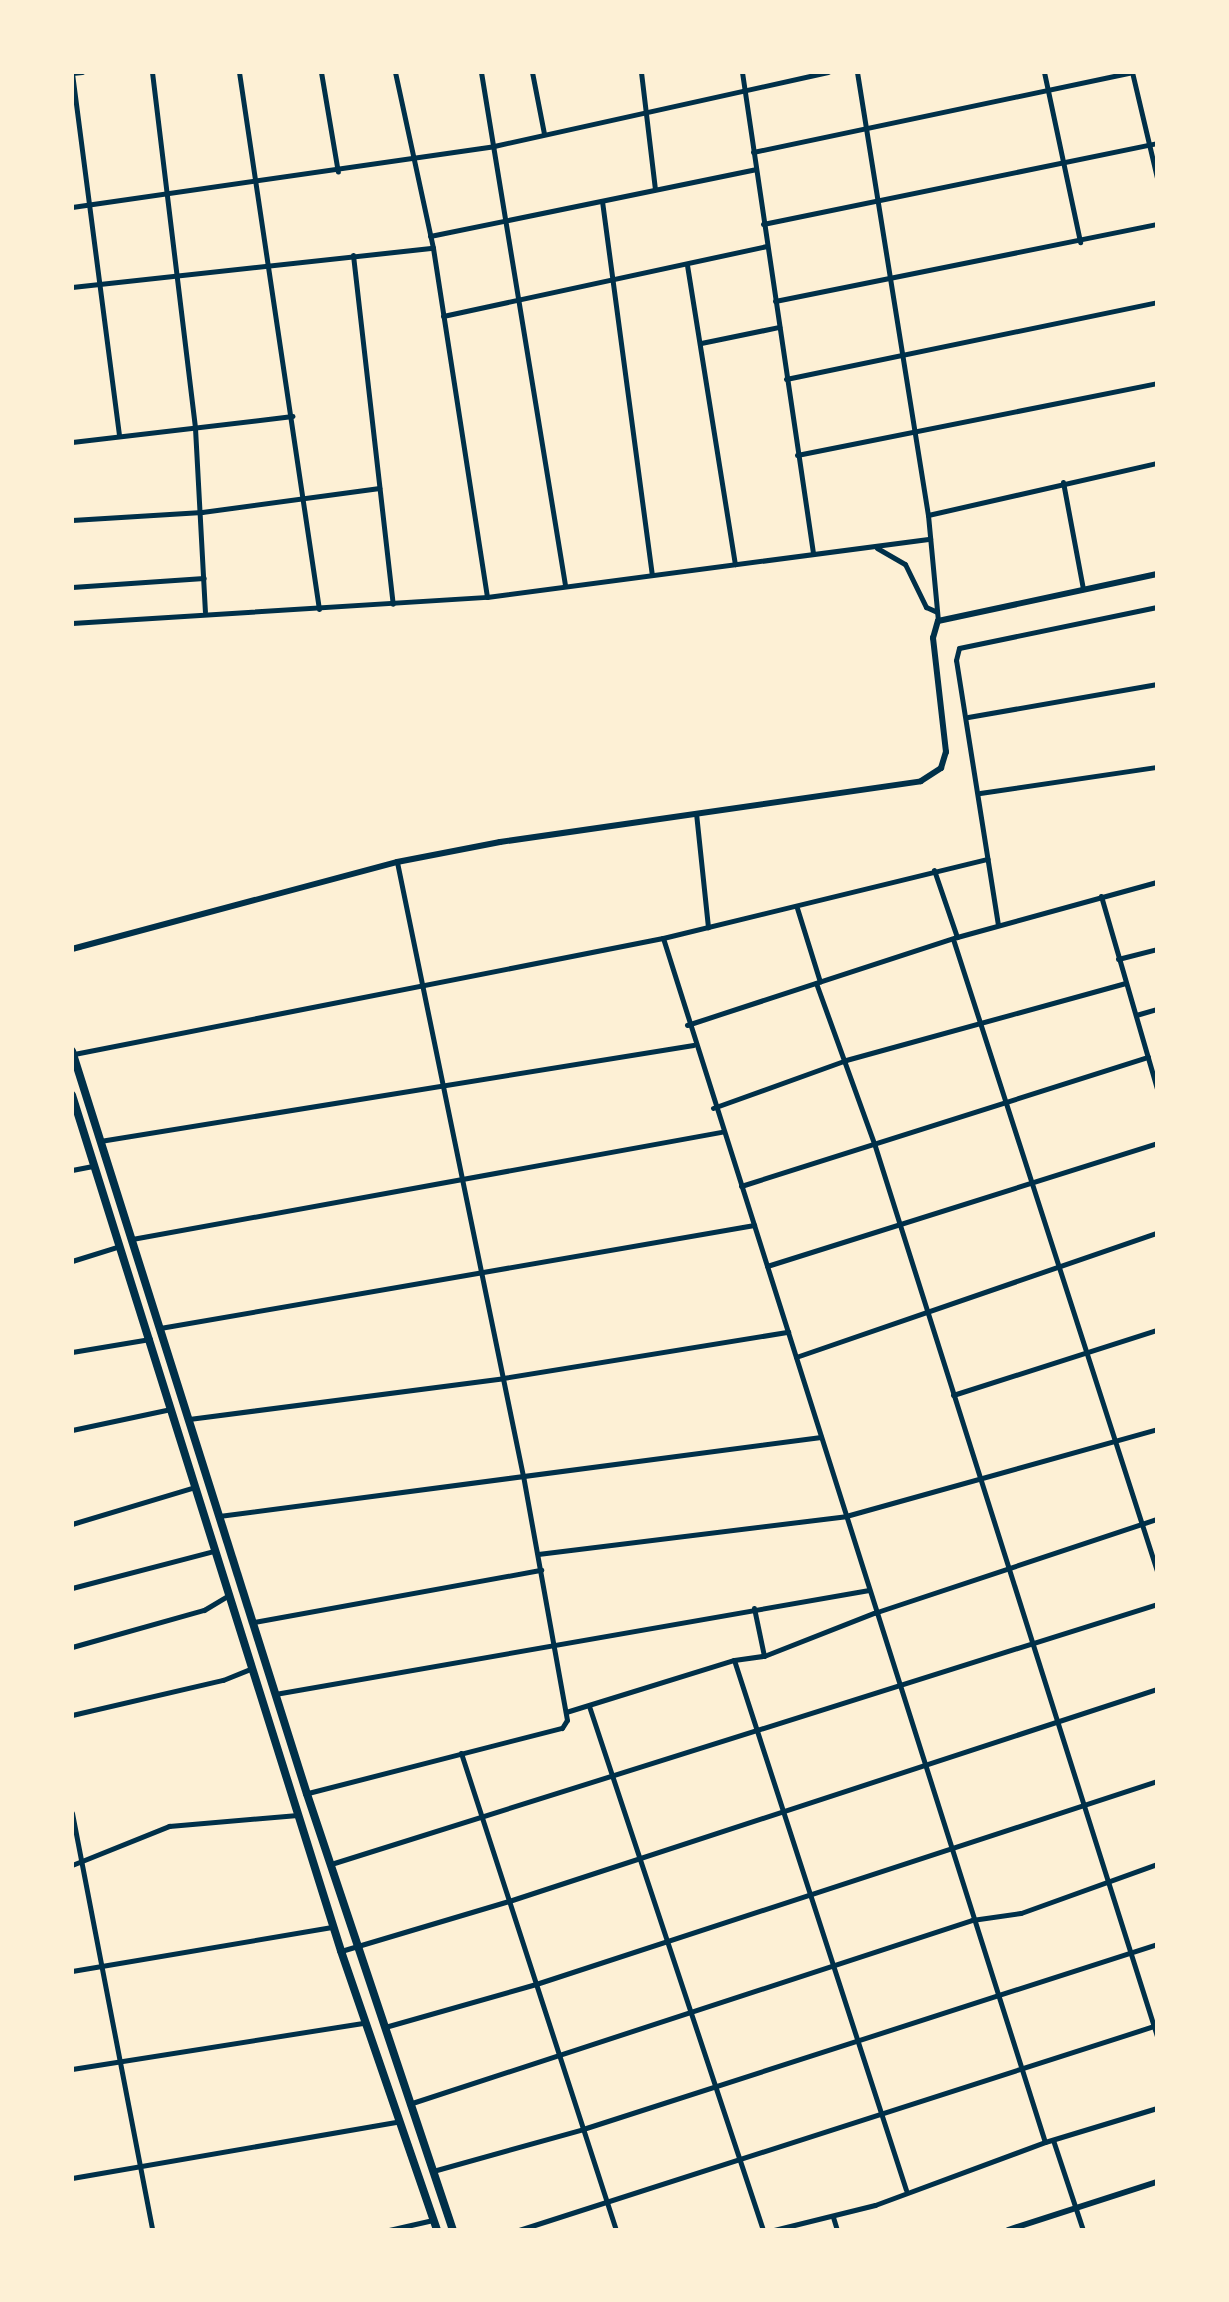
<!DOCTYPE html>
<html>
<head>
<meta charset="utf-8">
<style>
	body { margin:0 }
	#map { position:relative; width:1229px; height:2302px; overflow:hidden; background:#fdf0d5; font-family:"Zilla Slab",serif }
	div>[style] { position:absolute }
	.minor>* { height:5px; margin:-2.5px; padding:0 2.5px; transform-origin:2.5px; border-radius:2.5px; background:#003049 }
	.tertiary>* { height:6px; margin:-3px; padding:0 3px; transform-origin:3px; border-radius:3px; background:#003049 }
	.primary>* { height:8px; margin:-4px; padding:0 4px; transform-origin:4px; border-radius:4px; background:#003049 }
	span { translate:-50% -50%; white-space:nowrap; text-align:center; line-height:1.15; -webkit-text-stroke:8px #fdf0d5; paint-order:stroke }
	.frame { position:absolute; inset:0; border:74px solid #fdf0d5; pointer-events:none }
</style>
</head>
<body>
<div id="map">
	<div class="minor">
		<i style="left:152px;top:72px;width:359px;rotate:83.1deg"></i>
		<i style="left:195px;top:428px;width:184px;rotate:86.9deg"></i>
		<i style="left:239px;top:72px;width:543px;rotate:81.53deg"></i>
		<i style="left:321px;top:72px;width:101px;rotate:80.4deg"></i>
		<i style="left:395px;top:72px;width:180px;rotate:77.8deg"></i>
		<i style="left:433px;top:248px;width:353px;rotate:81.2deg"></i>
		<i style="left:481px;top:72px;width:520px;rotate:80.7deg"></i>
		<i style="left:532px;top:72px;width:63px;rotate:79deg"></i>
		<i style="left:641px;top:72px;width:118px;rotate:83.2deg"></i>
		<i style="left:742px;top:72px;width:487px;rotate:81.6deg"></i>
		<i style="left:857px;top:72px;width:449px;rotate:80.9deg"></i>
		<i style="left:928px;top:515px;width:106px;rotate:84.6deg"></i>
		<i style="left:1044px;top:72px;width:174px;rotate:78deg"></i>
		<i style="left:1132px;top:72px;width:109px;rotate:76.7deg"></i>
		<i style="left:72px;top:73px;width:364px;rotate:82.6deg"></i>
		<i style="left:72px;top:73px;width:10px;rotate:-6deg"></i>
		<i style="left:753px;top:152px;width:387px;rotate:-11.9deg"></i>
		<i style="left:602px;top:201px;width:376px;rotate:82.4deg"></i>
		<i style="left:72px;top:207px;width:426px;rotate:-8.2deg"></i>
		<i style="left:494px;top:146px;width:342px;rotate:-12.5deg"></i>
		<i style="left:763px;top:224px;width:402px;rotate:-11.6deg"></i>
		<i style="left:430px;top:236px;width:332px;rotate:-11.6deg"></i>
		<i style="left:353px;top:255px;width:351px;rotate:83.5deg"></i>
		<i style="left:687px;top:265px;width:303px;rotate:80.9deg"></i>
		<i style="left:72px;top:287px;width:363px;rotate:-6.2deg"></i>
		<i style="left:775px;top:301px;width:390px;rotate:-11.4deg"></i>
		<i style="left:443px;top:316px;width:330px;rotate:-12.2deg"></i>
		<i style="left:701px;top:343px;width:80px;rotate:-11.6deg"></i>
		<i style="left:786px;top:379px;width:379px;rotate:-11.7deg"></i>
		<i style="left:72px;top:442px;width:222px;rotate:-6.7deg"></i>
		<i style="left:797px;top:455px;width:367px;rotate:-11.3deg"></i>
		<i style="left:1063px;top:482px;width:109px;rotate:79.4deg"></i>
		<i style="left:928px;top:515px;width:235px;rotate:-12.8deg"></i>
		<i style="left:72px;top:520px;width:130px;rotate:-3.5deg"></i>
		<i style="left:202px;top:512px;width:179px;rotate:-7.7deg"></i>
		<i style="left:877px;top:548px;width:32px;rotate:30deg"></i>
		<i style="left:905px;top:564px;width:48px;rotate:64deg"></i>
		<i style="left:926px;top:607px;width:12px;rotate:24deg"></i>
		<i style="left:72px;top:587px;width:132px;rotate:-3.9deg"></i>
		<i style="left:72px;top:623px;width:416px;rotate:-3.6deg"></i>
		<i style="left:487px;top:597px;width:447px;rotate:-7.5deg"></i>
		<i style="left:968px;top:717px;width:192px;rotate:-9.9deg"></i>
		<i style="left:980px;top:793px;width:179px;rotate:-8.4deg"></i>
		<i style="left:696px;top:813px;width:115px;rotate:84deg"></i>
		<i style="left:934px;top:870px;width:71px;rotate:71.1deg"></i>
		<i style="left:1101px;top:896px;width:201px;rotate:73.8deg"></i>
		<i style="left:797px;top:908px;width:77px;rotate:72.7deg"></i>
		<i style="left:998px;top:925px;width:268px;rotate:-99deg"></i>
		<i style="left:956px;top:660px;width:12px;rotate:-76deg"></i>
		<i style="left:959px;top:648px;width:202px;rotate:-11.7deg"></i>
		<i style="left:663px;top:938px;width:1263px;rotate:72.4deg"></i>
		<i style="left:953px;top:939px;width:664px;rotate:72.11deg"></i>
		<i style="left:1118px;top:959px;width:40px;rotate:-14.4deg"></i>
		<i style="left:816px;top:983px;width:170px;rotate:70.1deg"></i>
		<i style="left:874px;top:1143px;width:937px;rotate:72.42deg"></i>
		<i style="left:1136px;top:1015px;width:22px;rotate:-16deg"></i>
		<i style="left:687px;top:1025px;width:284px;rotate:-18.1deg"></i>
		<i style="left:957px;top:937px;width:207px;rotate:-15.4deg"></i>
		<i style="left:74px;top:1054px;width:600px;rotate:-11.14deg"></i>
		<i style="left:663px;top:938px;width:334px;rotate:-13.7deg"></i>
		<i style="left:713px;top:1108px;width:141px;rotate:-19.8deg"></i>
		<i style="left:846px;top:1060px;width:289px;rotate:-15.4deg"></i>
		<i style="left:100px;top:1141px;width:601px;rotate:-9.2deg"></i>
		<i style="left:72px;top:1170px;width:21px;rotate:-11deg"></i>
		<i style="left:741px;top:1186px;width:427px;rotate:-17.6deg"></i>
		<i style="left:132px;top:1239px;width:599px;rotate:-10.3deg"></i>
		<i style="left:72px;top:1261px;width:50px;rotate:-17.4deg"></i>
		<i style="left:767px;top:1266px;width:409px;rotate:-17.5deg"></i>
		<i style="left:160px;top:1328px;width:603px;rotate:-9.84deg"></i>
		<i style="left:72px;top:1352px;width:79px;rotate:-9.5deg"></i>
		<i style="left:796px;top:1357px;width:382px;rotate:-19deg"></i>
		<i style="left:953px;top:1395px;width:214px;rotate:-17.7deg"></i>
		<i style="left:189px;top:1419px;width:317px;rotate:-7.4deg"></i>
		<i style="left:503px;top:1378px;width:289px;rotate:-9.2deg"></i>
		<i style="left:72px;top:1430px;width:101px;rotate:-12deg"></i>
		<i style="left:219px;top:1516px;width:607px;rotate:-7.48deg"></i>
		<i style="left:72px;top:1524px;width:128px;rotate:-16.7deg"></i>
		<i style="left:538px;top:1554px;width:310px;rotate:-7deg"></i>
		<i style="left:846px;top:1516px;width:323px;rotate:-15.6deg"></i>
		<i style="left:72px;top:1588px;width:147px;rotate:-14.6deg"></i>
		<i style="left:754px;top:1608px;width:49px;rotate:78.2deg"></i>
		<i style="left:254px;top:1622px;width:292px;rotate:-10.3deg"></i>
		<i style="left:72px;top:1647px;width:137px;rotate:-15.7deg"></i>
		<i style="left:204px;top:1610px;width:29px;rotate:-31deg"></i>
		<i style="left:734px;top:1660px;width:557px;rotate:72.02deg"></i>
		<i style="left:275px;top:1694px;width:603px;rotate:-9.93deg"></i>
		<i style="left:589px;top:1706px;width:552px;rotate:71.63deg"></i>
		<i style="left:566px;top:1712px;width:176px;rotate:-17.2deg"></i>
		<i style="left:734px;top:1660px;width:30px;rotate:-8deg"></i>
		<i style="left:764px;top:1656px;width:118px;rotate:-21.4deg"></i>
		<i style="left:874px;top:1613px;width:298px;rotate:-18.4deg"></i>
		<i style="left:72px;top:1715px;width:155px;rotate:-13.1deg"></i>
		<i style="left:223px;top:1680px;width:31px;rotate:-22deg"></i>
		<i style="left:461px;top:1753px;width:502px;rotate:72deg"></i>
		<i style="left:308px;top:1793px;width:262px;rotate:-14.4deg"></i>
		<i style="left:562px;top:1728px;width:9px;rotate:-58deg"></i>
		<i style="left:567px;top:1720px;width:248px;rotate:-100.2deg"></i>
		<i style="left:523px;top:1476px;width:627px;rotate:-101.6deg"></i>
		<i style="left:72px;top:1813px;width:425px;rotate:79.1deg"></i>
		<i style="left:331px;top:1864px;width:866px;rotate:-17.47deg"></i>
		<i style="left:72px;top:1865px;width:105px;rotate:-21.9deg"></i>
		<i style="left:169px;top:1826px;width:129px;rotate:-4.9deg"></i>
		<i style="left:341px;top:1951px;width:175px;rotate:-16.6deg"></i>
		<i style="left:509px;top:1901px;width:682px;rotate:-18.12deg"></i>
		<i style="left:72px;top:1971px;width:265px;rotate:-9.6deg"></i>
		<i style="left:385px;top:2027px;width:157px;rotate:-15.9deg"></i>
		<i style="left:536px;top:1984px;width:653px;rotate:-18.1deg"></i>
		<i style="left:72px;top:2069px;width:296px;rotate:-9deg"></i>
		<i style="left:409px;top:2104px;width:592px;rotate:-18.1deg"></i>
		<i style="left:972px;top:1920px;width:49px;rotate:-8.1deg"></i>
		<i style="left:1021px;top:1913px;width:145px;rotate:-19.8deg"></i>
		<i style="left:1053px;top:2140px;width:95px;rotate:71.6deg"></i>
		<i style="left:433px;top:2171px;width:156px;rotate:-15.6deg"></i>
		<i style="left:583px;top:2129px;width:603px;rotate:-17.86deg"></i>
		<i style="left:72px;top:2178px;width:330px;rotate:-9.8deg"></i>
		<i style="left:833px;top:2217px;width:14px;rotate:73deg"></i>
		<i style="left:389px;top:2230px;width:45px;rotate:-12.8deg"></i>
		<i style="left:519px;top:2230px;width:667px;rotate:-17.81deg"></i>
		<i style="left:774px;top:2230px;width:104px;rotate:-13.9deg"></i>
		<i style="left:875px;top:2205px;width:181px;rotate:-20.3deg"></i>
		<i style="left:1045px;top:2142px;width:117px;rotate:-16.9deg"></i>
	</div>
	<div class="tertiary">
		<i style="left:72px;top:949px;width:336px;rotate:-15deg"></i>
		<i style="left:397px;top:862px;width:105px;rotate:-11deg"></i>
		<i style="left:500px;top:842px;width:425px;rotate:-8.2deg"></i>
		<i style="left:921px;top:781px;width:24px;rotate:-33deg"></i>
		<i style="left:941px;top:768px;width:17px;rotate:-73deg"></i>
		<i style="left:946px;top:752px;width:115px;rotate:-96.5deg"></i>
		<i style="left:933px;top:638px;width:18px;rotate:-74deg"></i>
		<i style="left:938px;top:621px;width:224px;rotate:-12.1deg"></i>
		<i style="left:1008px;top:2230px;width:157px;rotate:-17.9deg"></i>
	</div>
	<div class="primary">
		<i style="left:72px;top:1051px;width:779px;rotate:72.45deg"></i>
		<i style="left:307px;top:1794px;width:460px;rotate:71.5deg"></i>
		<i style="left:72px;top:1095px;width:897px;rotate:72.55deg"></i>
		<i style="left:341px;top:1951px;width:295px;rotate:71deg"></i>
	</div>
	<div class="frame"></div>
</div>
</body>
</html>
